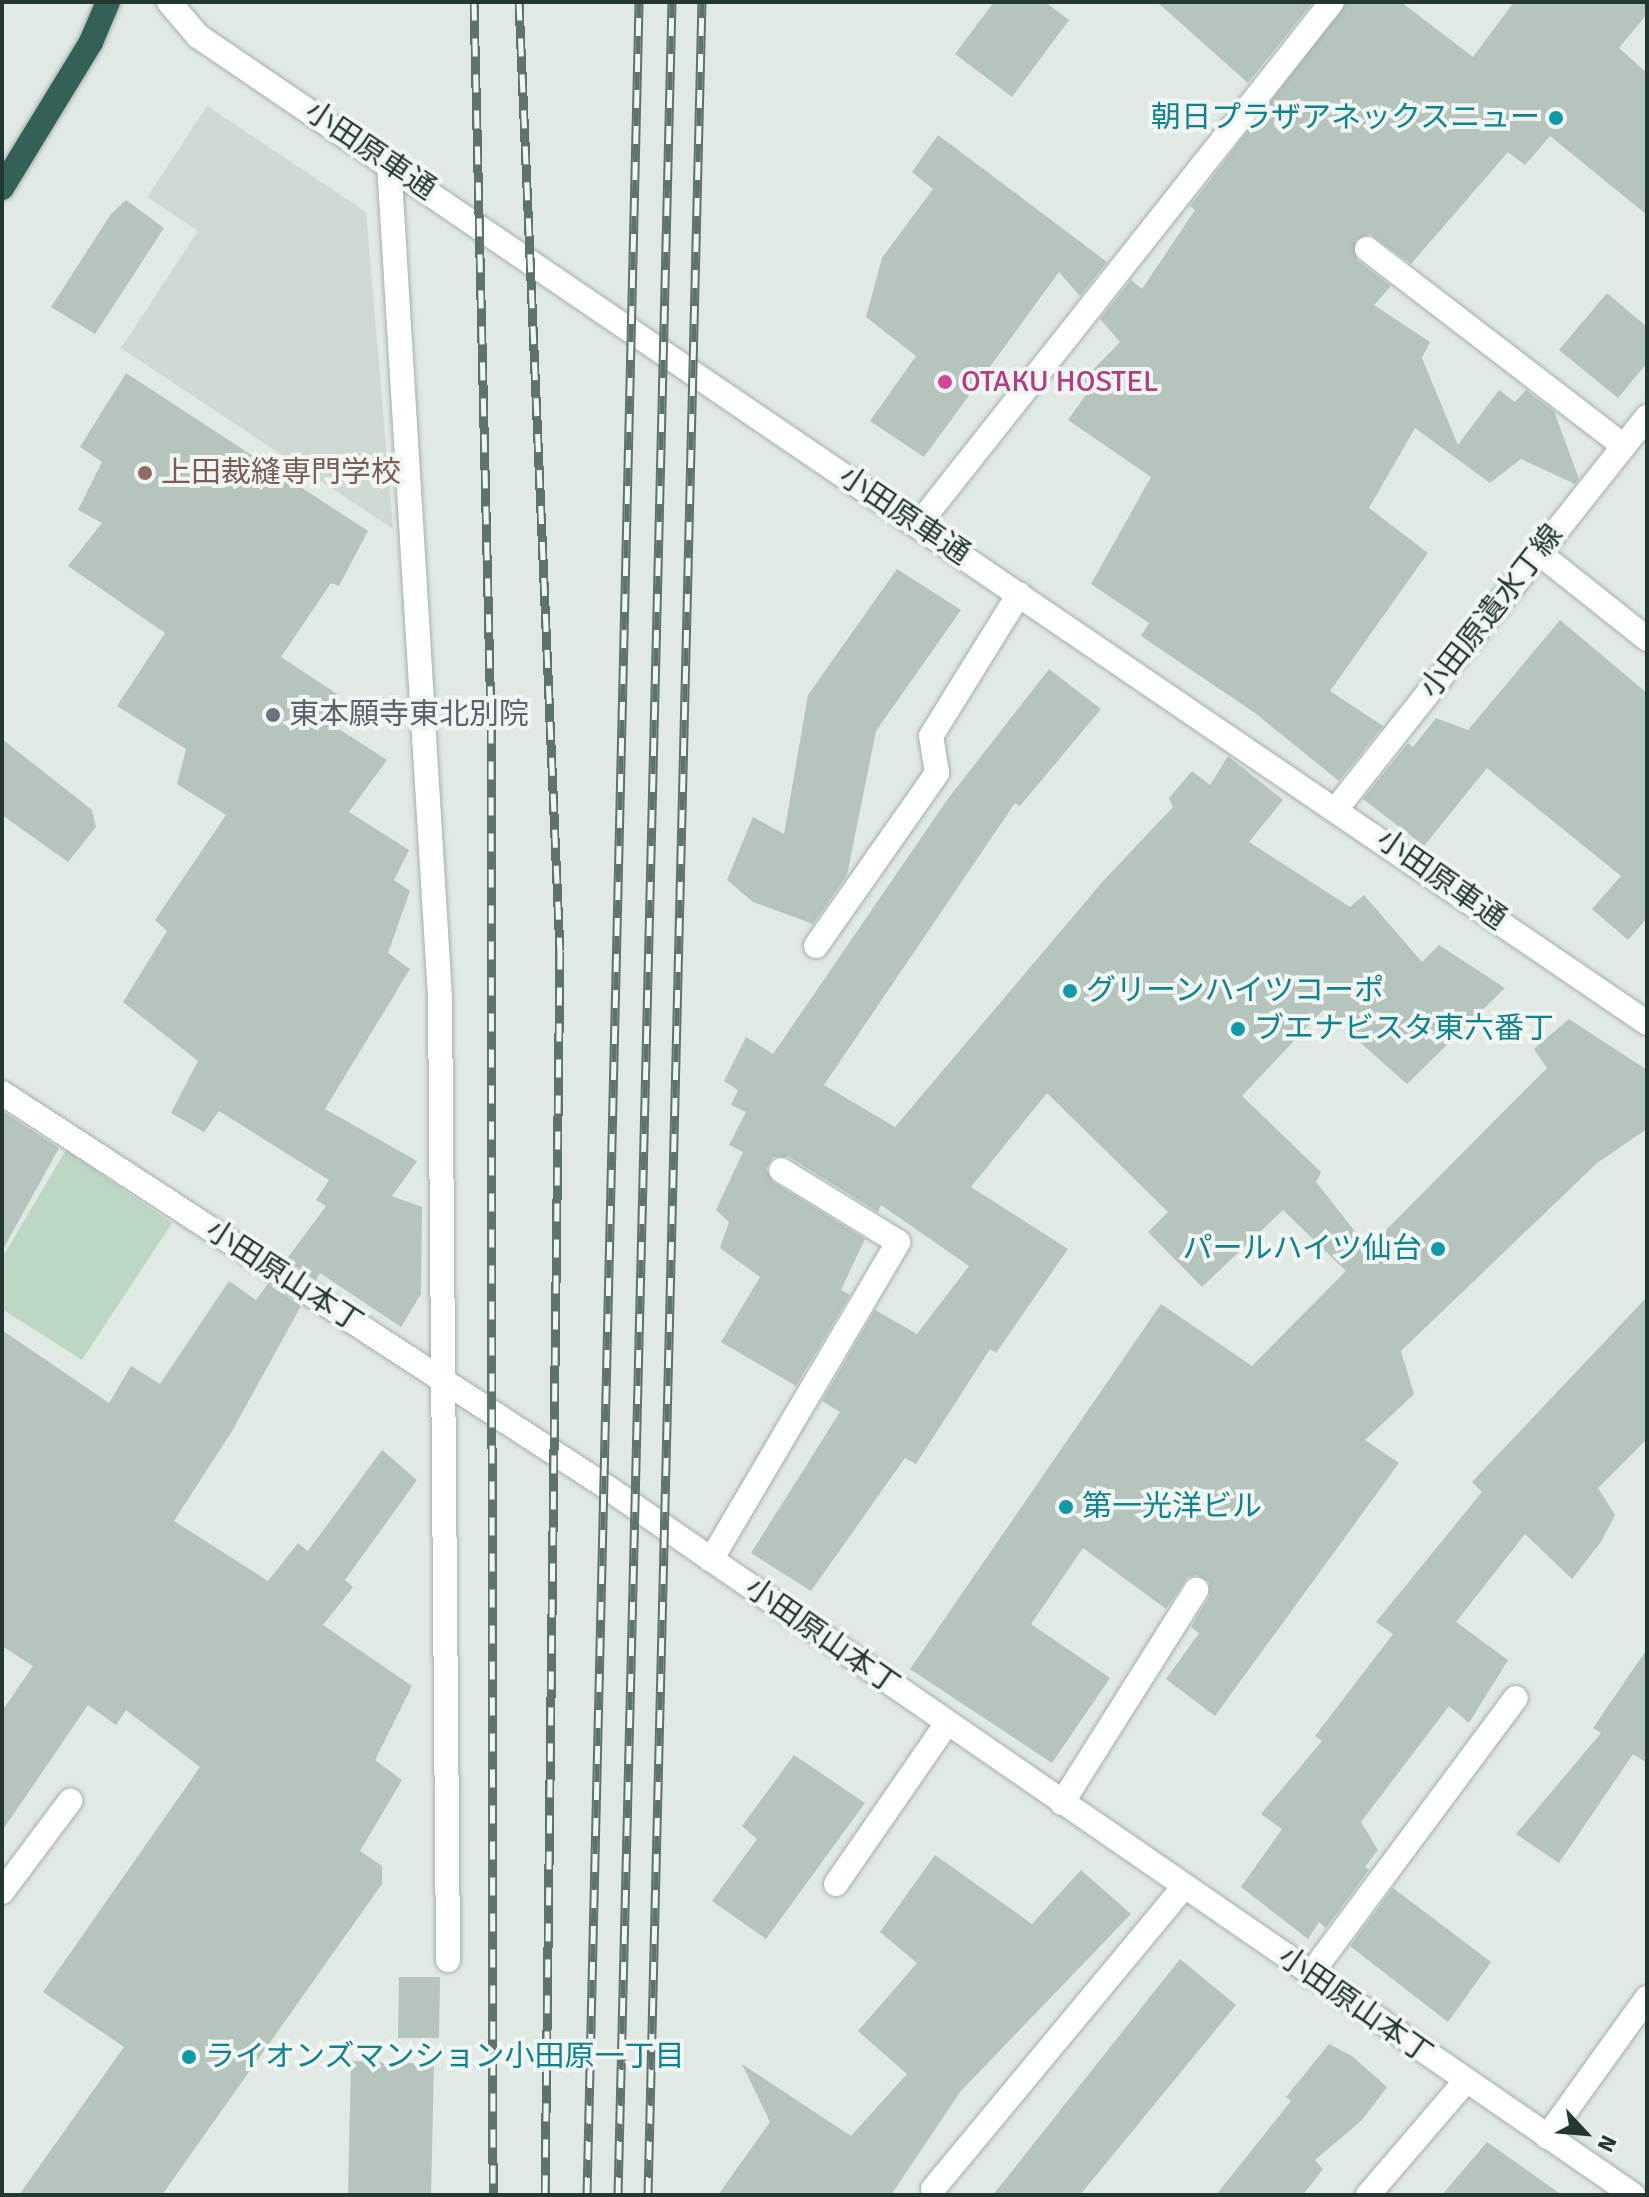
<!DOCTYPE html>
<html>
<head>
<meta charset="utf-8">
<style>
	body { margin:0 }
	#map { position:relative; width:1649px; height:2197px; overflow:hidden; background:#e1e9e5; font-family:Signika,"Noto Sans JP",sans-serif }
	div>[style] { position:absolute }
	.built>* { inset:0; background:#cfd9d4 }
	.green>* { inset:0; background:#bcd8c3 }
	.building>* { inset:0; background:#b6c4be }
	.roads { filter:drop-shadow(0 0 2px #a4b0ac) drop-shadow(0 0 2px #a4b0ac) }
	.minor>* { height:24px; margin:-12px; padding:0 12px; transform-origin:12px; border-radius:12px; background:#fff }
	.highway>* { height:24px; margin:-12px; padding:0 12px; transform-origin:12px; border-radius:12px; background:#336057 }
	.rail>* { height:9px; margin-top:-4.5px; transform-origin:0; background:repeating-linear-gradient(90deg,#f1f6f3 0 18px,#5d736d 0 36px); box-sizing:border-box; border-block:2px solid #5d736d }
	.dots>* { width:22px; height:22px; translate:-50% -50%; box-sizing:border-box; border:4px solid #f1f6f3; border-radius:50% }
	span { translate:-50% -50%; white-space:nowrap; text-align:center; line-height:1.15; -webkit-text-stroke:8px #f1f6f3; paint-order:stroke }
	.culture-label { font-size:30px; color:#0d838f }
	.right { translate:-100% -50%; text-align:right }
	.left { translate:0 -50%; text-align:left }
	.street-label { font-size:30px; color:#233832 }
	.hotel-label { font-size:30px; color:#b23c85 }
	.education-label { font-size:30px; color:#785e54 }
	.worship-label { font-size:30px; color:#5b616d }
	.frame { position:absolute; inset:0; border:4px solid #233832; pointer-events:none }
	.north { position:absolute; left:1545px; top:2093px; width:80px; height:80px; -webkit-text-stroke:6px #f1f6f3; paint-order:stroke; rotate:116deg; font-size:22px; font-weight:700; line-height:32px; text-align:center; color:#233832 }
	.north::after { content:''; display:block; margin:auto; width:28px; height:36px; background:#233832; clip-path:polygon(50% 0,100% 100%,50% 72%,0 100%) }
</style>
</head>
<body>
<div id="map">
	<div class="built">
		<i style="clip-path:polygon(207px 106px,366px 212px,393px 529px,121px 348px,198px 231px,147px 197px)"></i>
	</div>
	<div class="green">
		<i style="clip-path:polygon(66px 1150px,172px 1223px,82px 1360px,2px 1309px,2px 1258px)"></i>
	</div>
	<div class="building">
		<i style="clip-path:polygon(994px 2px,1045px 2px,1069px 20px,1012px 97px,955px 54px)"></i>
		<i style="clip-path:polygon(1157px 2px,1313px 2px,1248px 83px)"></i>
		<i style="clip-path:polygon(1347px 2px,1401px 2px,1473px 57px,1514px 2px,1647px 2px,1647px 14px,1619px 48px,1647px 73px,1647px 215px,1550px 136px,1525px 165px,1508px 152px,1411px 264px,1370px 234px,1355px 241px,1357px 260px,1391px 286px,1374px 305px,1430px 342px,1422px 358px,1458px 445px,1499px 390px,1515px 402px,1526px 390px,1554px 411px,1579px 479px,1575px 484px,1521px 459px,1490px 483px,1415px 428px,1369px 508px,1428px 553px,1330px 691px,1383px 726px,1339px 781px,1255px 713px,1141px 636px,1149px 623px,1091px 584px,1151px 477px,1068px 420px,1090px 389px,1083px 380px,1120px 342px,1100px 319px,1131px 280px,1142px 289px,1195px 210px,1190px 206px)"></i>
		<i style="clip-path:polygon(938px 135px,1107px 262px,1080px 296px,1059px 272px,924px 457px,870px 421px,916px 356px,866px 317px,882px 258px,933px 189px,912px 172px)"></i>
		<i style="clip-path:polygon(126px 200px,164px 228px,95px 334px,51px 307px,111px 214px)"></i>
		<i style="clip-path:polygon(1607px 293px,1647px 327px,1647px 363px,1618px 398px,1559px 350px)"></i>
		<i style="clip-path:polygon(126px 373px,368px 531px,339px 586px,331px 583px,281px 657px,337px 694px,322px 718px,387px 760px,349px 812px,409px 850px,394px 880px,410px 891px,388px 953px,410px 969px,325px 1109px,417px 1161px,392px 1196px,422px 1207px,421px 1294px,401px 1327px,320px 1273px,316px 1280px,286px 1260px,326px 1206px,316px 1200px,329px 1180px,219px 1111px,204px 1132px,171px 1113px,198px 1061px,123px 1002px,167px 931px,155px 920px,226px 815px,177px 784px,186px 749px,117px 706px,165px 633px,68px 566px,102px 523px,78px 510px,102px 462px,80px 447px)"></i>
		<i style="clip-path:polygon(897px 569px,961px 610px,876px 731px,847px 875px,813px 924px,753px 902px,727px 880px,753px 817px,784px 834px,808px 695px)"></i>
		<i style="clip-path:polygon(1560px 620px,1647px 693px,1647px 918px,1628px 940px,1592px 909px,1621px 876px,1487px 768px,1424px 846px,1363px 799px,1408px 743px,1413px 747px,1436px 718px,1468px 730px)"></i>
		<i style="clip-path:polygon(1049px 669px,1101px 709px,1020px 806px,1015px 803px,824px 1085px,895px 1127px,1104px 880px,1173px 807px,1169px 798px,1192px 771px,1210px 785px,1228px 756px,1283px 800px,1249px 842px,1350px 907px,1364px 895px,1422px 962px,1439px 945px,1505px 988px,1407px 1084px,1323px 1010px,1242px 1096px,1321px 1172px,1316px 1182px,1368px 1248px,1547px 1068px,1534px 1049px,1569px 1019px,1647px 1070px,1647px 1129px,1597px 1163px,1401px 1351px,1414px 1394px,1365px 1440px,1399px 1463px,1215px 1716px,1166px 1679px,1199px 1633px,1191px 1627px,1209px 1597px,1209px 1582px,1197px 1575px,1188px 1577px,1166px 1609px,1083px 1548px,1031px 1624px,1110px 1678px,1052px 1763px,910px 1669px,1161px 1304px,1252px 1366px,1346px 1271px,1283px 1210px,1202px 1287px,1148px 1232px,1168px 1212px,1047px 1093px,971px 1187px,1068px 1249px,996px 1353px,990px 1349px,916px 1464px,905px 1458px,811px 1591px,751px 1553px,840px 1412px,822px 1401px,875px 1310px,917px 1334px,969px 1266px,881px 1205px,878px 1212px,789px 1157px,773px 1157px,766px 1169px,773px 1182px,865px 1239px,841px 1290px,850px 1295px,796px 1386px,721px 1342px,760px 1277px,720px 1248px,729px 1222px,716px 1210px,743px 1152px,729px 1145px,746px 1112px,731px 1105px,738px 1090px,724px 1081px,746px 1037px,773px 1054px,947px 800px)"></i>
		<i style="clip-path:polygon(2px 739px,92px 810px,96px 827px,68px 862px,2px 815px)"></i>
		<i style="clip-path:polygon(2px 1111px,59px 1148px,2px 1251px)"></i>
		<i style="clip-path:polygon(229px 1281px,256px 1300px,268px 1284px,301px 1306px,232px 1431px,174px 1521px,268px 1581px,298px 1543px,308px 1551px,382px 1450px,417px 1480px,345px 1580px,353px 1587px,323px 1625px,412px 1686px,375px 1760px,402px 1780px,360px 1851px,382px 1866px,382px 1884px,162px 2195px,19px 2195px,124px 2047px,43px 1992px,200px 1767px,126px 1710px,116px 1725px,88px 1705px,2px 1831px,2px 1711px,33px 1666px,2px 1646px,2px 1330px,109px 1403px,131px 1366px,160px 1384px)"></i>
		<i style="clip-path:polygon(1647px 1297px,1647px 1439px,1598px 1488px,1615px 1515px,1601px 1542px,1572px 1579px,1525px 1534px,1456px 1622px,1508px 1660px,1469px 1723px,1449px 1706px,1361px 1822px,1378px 1850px,1365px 1867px,1369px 1870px,1326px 1928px,1319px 1922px,1308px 1939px,1241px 1887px,1282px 1829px,1261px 1814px,1322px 1741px,1315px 1736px,1393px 1634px,1376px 1622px,1482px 1492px,1472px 1482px)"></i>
		<i style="clip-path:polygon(1647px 1649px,1647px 1763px,1633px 1754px,1559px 1863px,1516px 1834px,1601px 1733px,1593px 1728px)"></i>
		<i style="clip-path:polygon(794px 1755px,865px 1803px,766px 1939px,712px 1901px,757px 1839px,742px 1826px)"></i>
		<i style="clip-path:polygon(935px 1855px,1032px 1924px,1081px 1870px,1131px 1914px,960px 2092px,891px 2195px,718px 2195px,770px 2122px,742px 2064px,851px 2136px,907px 2074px,858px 2031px,917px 1963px,880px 1932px)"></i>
		<i style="clip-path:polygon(1393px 1888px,1491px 1962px,1448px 2022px,1350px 1946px)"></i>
		<i style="clip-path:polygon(1180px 1959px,1236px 2005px,1080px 2195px,993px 2195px)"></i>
		<i style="clip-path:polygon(399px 1977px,440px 1977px,439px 2038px,398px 2038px)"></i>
		<i style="clip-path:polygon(1329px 2044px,1352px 2056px,1387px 2087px,1362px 2120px,1315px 2160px,1323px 2169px,1303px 2195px,1216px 2195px,1291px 2101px,1286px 2097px)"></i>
		<i style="clip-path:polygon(351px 2061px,434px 2064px,431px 2195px,348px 2195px)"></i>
		<i style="clip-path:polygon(1487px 2142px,1562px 2195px,1442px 2195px)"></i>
	</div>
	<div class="roads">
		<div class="minor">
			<i style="left:169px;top:2px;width:45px;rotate:49.5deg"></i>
			<i style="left:198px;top:36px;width:1753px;rotate:34.26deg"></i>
			<i style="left:389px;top:163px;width:837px;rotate:86.5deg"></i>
			<i style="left:440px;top:998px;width:962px;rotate:89.52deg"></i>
			<i style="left:1367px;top:249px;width:324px;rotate:37.5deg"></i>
			<i style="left:918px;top:525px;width:667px;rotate:-51.64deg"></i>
			<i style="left:1539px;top:553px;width:138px;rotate:38.5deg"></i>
			<i style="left:1337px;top:808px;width:499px;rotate:-51.6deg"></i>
			<i style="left:816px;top:946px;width:211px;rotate:-55deg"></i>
			<i style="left:937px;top:773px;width:37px;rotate:-99deg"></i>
			<i style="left:931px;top:736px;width:167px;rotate:-58.2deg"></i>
			<i style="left:2px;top:1093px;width:720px;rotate:33.09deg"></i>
			<i style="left:605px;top:1486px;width:1249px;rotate:34.59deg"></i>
			<i style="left:711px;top:1560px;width:369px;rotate:-59.5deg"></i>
			<i style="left:898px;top:1242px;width:137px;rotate:-148.4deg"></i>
			<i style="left:1062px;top:1803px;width:252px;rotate:-57.8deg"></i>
			<i style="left:836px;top:1884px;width:196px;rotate:-55.4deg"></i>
			<i style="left:2px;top:1892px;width:114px;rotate:-53.2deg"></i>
			<i style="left:1310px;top:1975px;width:345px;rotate:-53.4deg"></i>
			<i style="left:1547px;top:2137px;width:171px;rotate:-54.3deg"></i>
			<i style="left:933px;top:2189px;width:393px;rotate:-50.3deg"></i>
			<i style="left:1368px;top:2195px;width:149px;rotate:-49.4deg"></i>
		</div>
		<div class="highway">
			<i style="left:2px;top:188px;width:171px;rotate:-58.6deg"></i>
			<i style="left:91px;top:42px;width:43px;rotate:-67deg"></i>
		</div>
	</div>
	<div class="rail">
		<i style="left:474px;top:2px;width:723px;rotate:88.65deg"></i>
		<i style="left:491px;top:725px;width:1470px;rotate:89.92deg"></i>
		<i style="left:519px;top:2px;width:950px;rotate:87.53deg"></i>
		<i style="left:560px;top:951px;width:1244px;rotate:90.69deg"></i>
		<i style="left:587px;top:2195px;width:2194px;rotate:-88.64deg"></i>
		<i style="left:618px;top:2195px;width:2194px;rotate:-88.59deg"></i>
		<i style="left:648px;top:2195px;width:2194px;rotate:-88.59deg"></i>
	</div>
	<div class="dots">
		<i style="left:1556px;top:118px;background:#0f9aa8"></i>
		<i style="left:945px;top:382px;background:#d1479c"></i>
		<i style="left:145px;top:473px;background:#8d6e63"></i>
		<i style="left:273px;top:715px;background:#6b7280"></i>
		<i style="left:1070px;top:991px;background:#0f9aa8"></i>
		<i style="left:1238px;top:1029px;background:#0f9aa8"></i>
		<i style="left:1438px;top:1249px;background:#0f9aa8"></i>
		<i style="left:1066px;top:1507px;background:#0f9aa8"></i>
		<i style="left:189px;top:2057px;background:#0f9aa8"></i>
	</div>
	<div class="culture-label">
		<span class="right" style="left:1540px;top:118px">朝日プラザアネックスニュー</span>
		<span class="left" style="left:1086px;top:991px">グリーンハイツコーポ</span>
		<span class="left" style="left:1254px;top:1029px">ブエナビスタ東六番丁</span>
		<span class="right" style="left:1422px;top:1249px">パールハイツ仙台</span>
		<span class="left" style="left:1082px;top:1507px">第一光洋ビル</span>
		<span class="left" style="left:205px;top:2057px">ライオンズマンション小田原一丁目</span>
	</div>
	<div class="street-label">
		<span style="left:370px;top:151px;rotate:34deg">小田原車通</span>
		<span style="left:904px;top:516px;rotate:34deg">小田原車通</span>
		<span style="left:1492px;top:612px;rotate:-52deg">小田原遺水丁線</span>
		<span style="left:1441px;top:880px;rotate:35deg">小田原車通</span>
		<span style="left:284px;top:1277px;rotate:33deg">小田原山本丁</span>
		<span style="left:822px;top:1637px;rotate:35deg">小田原山本丁</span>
		<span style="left:1355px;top:2006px;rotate:35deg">小田原山本丁</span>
	</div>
	<div class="hotel-label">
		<span class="left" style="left:961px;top:382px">OTAKU HOSTEL</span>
	</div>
	<div class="education-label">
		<span class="left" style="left:161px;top:473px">上田裁縫専門学校</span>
	</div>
	<div class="worship-label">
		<span class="left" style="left:289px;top:715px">東本願寺東北別院</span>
	</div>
	<div class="frame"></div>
	<div class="north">N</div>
</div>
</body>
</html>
